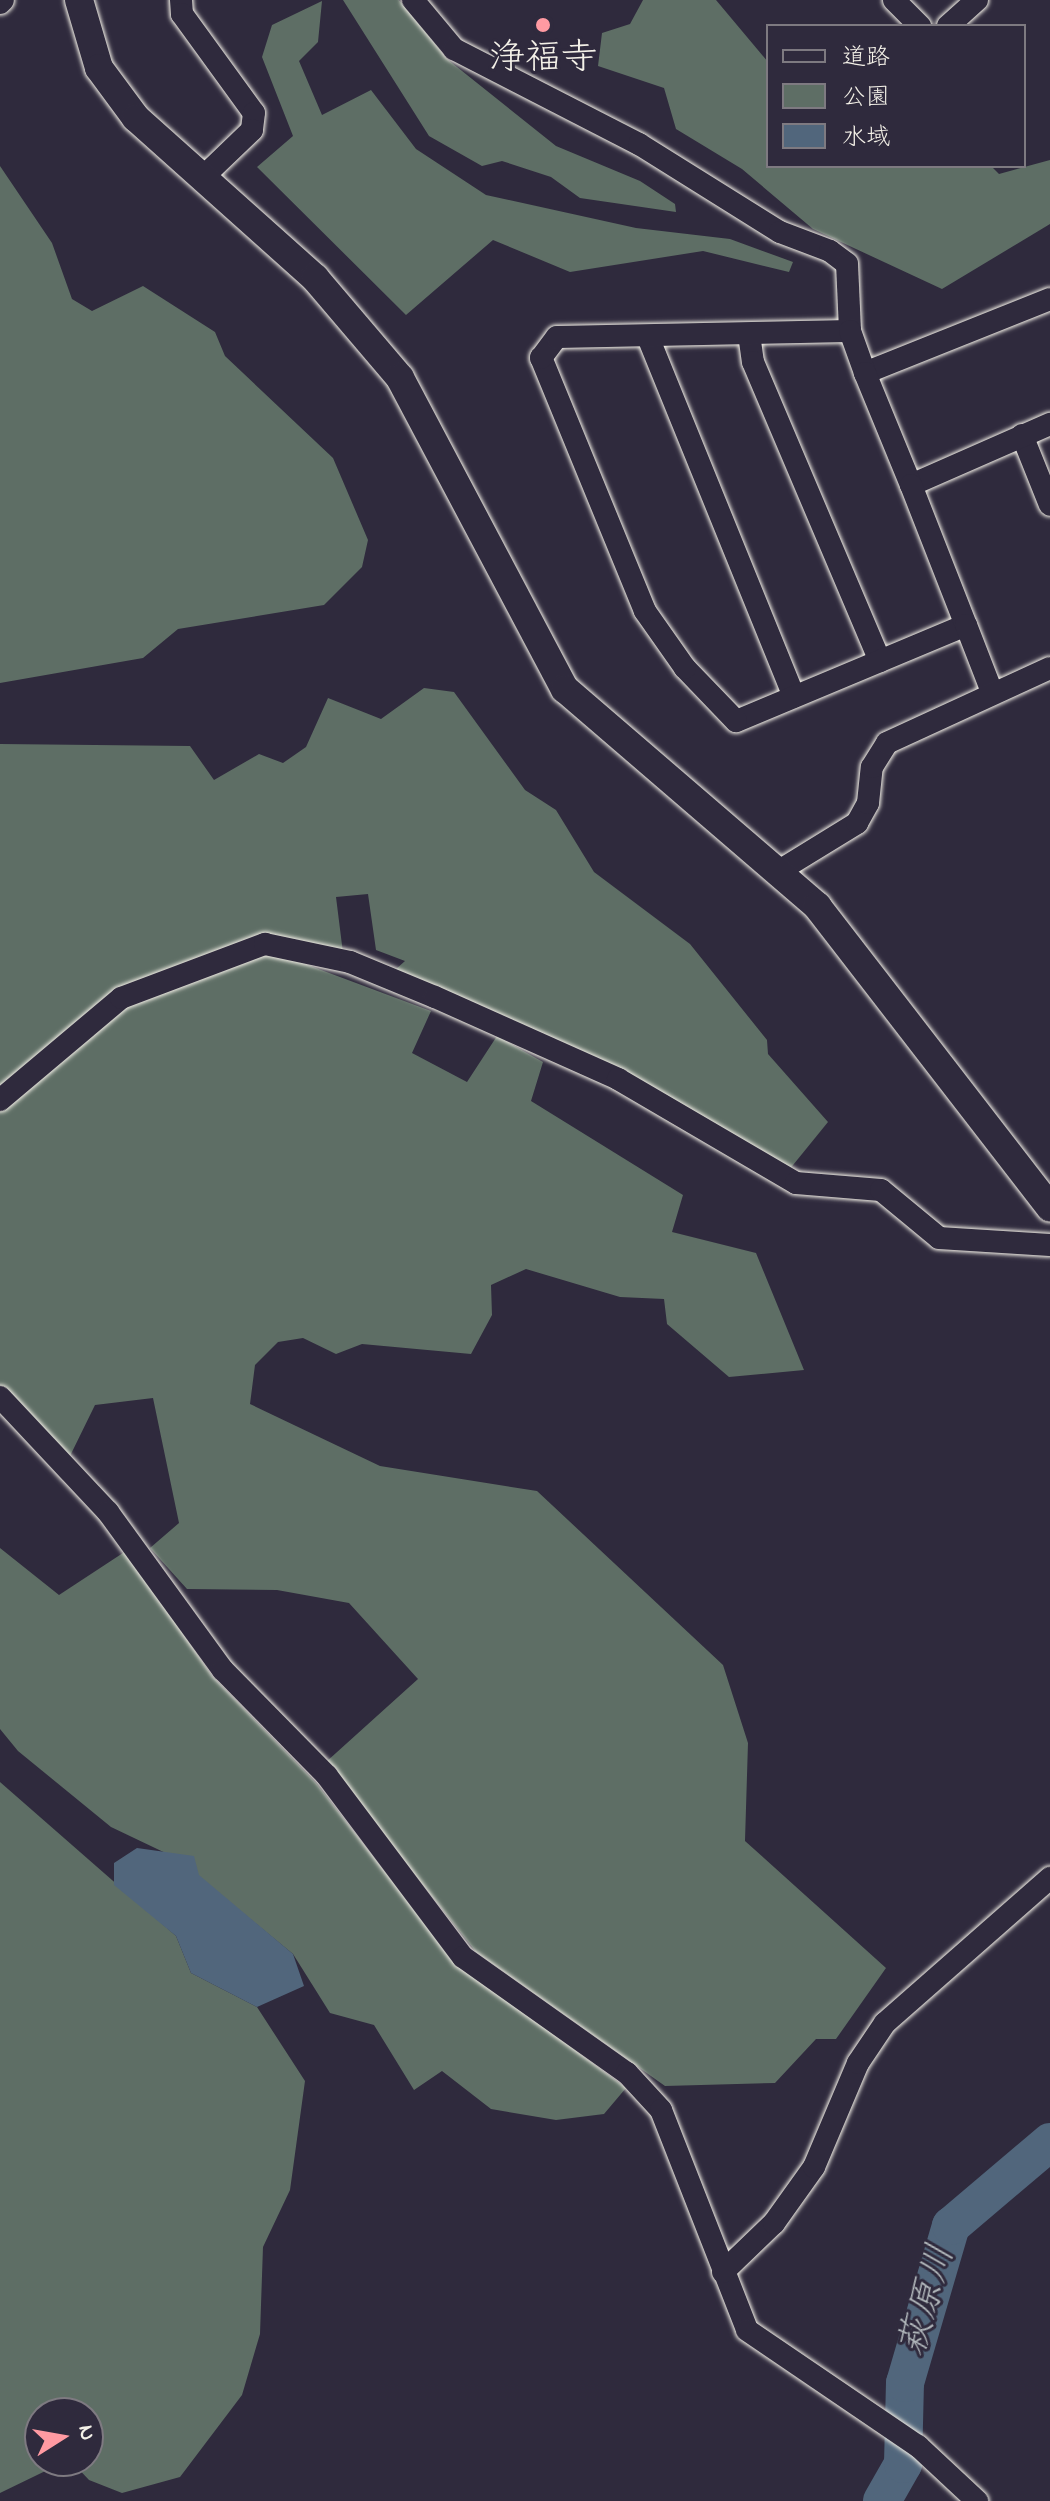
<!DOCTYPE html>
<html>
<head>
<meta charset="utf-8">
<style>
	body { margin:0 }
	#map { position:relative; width:1050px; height:2501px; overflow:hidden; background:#2f2a3d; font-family:"Indie Flower","Klee One",sans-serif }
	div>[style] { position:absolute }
	.green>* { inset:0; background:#5e6e65 }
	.water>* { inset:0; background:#51667c }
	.river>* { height:38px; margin:-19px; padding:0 19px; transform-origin:19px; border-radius:19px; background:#51667c }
	.roads { filter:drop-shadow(0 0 2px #f4f1e8) drop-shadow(0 0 2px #f4f1e8) }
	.minor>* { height:22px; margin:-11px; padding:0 11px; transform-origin:11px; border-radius:11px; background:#2f2a3d }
	.tertiary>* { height:28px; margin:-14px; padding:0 14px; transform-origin:14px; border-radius:14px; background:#2f2a3d }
	.dots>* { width:22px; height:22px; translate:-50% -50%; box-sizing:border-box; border:4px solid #2f2a3d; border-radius:50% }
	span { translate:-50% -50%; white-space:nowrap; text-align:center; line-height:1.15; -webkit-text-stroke:6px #2f2a3d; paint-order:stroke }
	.poi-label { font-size:36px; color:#f4f1e8 }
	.water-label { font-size:38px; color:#b3b9bd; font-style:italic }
	.legend { position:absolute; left:766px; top:24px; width:260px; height:144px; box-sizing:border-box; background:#2f2a3d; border:2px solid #7e7a81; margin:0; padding:10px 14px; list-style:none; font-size:24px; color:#f4f1e8 }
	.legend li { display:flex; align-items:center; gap:16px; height:40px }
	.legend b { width:40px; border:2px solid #7e7a81 }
	.north { position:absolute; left:24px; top:2397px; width:80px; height:80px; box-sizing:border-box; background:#2f2a3d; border:2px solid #7e7a81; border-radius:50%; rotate:79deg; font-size:22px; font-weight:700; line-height:32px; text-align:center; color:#f4f1e8 }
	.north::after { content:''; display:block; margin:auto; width:28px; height:36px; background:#ff9aa2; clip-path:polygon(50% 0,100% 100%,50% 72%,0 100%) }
</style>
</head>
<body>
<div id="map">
	<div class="green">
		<i style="clip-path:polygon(343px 0,399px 0,447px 59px,556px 146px,640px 181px,675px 204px,676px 212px,580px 198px,551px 177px,502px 161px,482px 166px,429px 136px)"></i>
		<i style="clip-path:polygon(643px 0,716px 0,768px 62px,768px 166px,991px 166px,999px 174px,1050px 160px,1050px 224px,942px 289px,813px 229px,742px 169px,676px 129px,664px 88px,598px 66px,602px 33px,630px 24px)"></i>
		<i style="clip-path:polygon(322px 1px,318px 42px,299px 61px,322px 115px,371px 90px,416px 149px,486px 195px,636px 228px,730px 239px,793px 262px,789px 272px,703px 251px,570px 272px,493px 240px,406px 315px,257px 167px,293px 136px,262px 57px,272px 25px)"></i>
		<i style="clip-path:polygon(0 166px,52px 243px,72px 299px,92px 311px,143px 286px,215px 332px,225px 356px,333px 458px,368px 540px,362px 567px,324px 605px,178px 629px,143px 658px,0 683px)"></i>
		<i style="clip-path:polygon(424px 688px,454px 692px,525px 790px,556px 810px,594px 872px,690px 944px,767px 1040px,768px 1054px,828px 1122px,789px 1170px,395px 970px,405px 961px,376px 950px,368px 894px,336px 897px,343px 953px,266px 935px,117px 990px,0 1086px,0 744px,190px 746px,214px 780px,259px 754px,283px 763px,306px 747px,328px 698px,381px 719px)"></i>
		<i style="clip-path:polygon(265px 949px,431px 1011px,412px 1053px,467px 1082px,497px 1036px,543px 1062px,531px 1101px,683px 1195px,672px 1232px,756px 1253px,804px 1370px,729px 1377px,667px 1324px,664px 1299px,620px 1297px,526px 1269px,491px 1285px,492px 1315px,471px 1354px,362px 1344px,336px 1354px,303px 1338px,278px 1342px,255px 1365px,250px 1404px,380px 1466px,537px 1491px,723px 1665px,748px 1743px,745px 1841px,886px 1968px,836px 2039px,816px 2039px,775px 2083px,665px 2086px,476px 1952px,326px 1762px,418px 1679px,349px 1603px,277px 1590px,187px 1589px,150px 1548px,179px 1523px,153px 1398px,95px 1405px,70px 1456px,0 1388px,0 1105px,126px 1003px)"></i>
		<i style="clip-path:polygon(0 1548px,59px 1595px,126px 1551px,212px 1676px,316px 1783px,454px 1961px,626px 2088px,604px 2114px,556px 2120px,491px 2109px,442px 2071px,414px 2090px,374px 2025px,330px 2013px,293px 1954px,176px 1858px,111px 1827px,18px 1751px,0 1729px)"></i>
		<i style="clip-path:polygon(0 1782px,176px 1936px,191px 1973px,257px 2007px,305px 2081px,290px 2190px,263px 2247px,260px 2334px,242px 2395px,180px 2477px,122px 2493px,89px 2480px,71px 2461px,88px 2461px,88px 2413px,40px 2413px,40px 2461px,66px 2461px,0 2493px)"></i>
	</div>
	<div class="water">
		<i style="clip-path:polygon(137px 1848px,194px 1856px,199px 1875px,293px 1954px,304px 1986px,257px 2007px,191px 1973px,176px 1936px,114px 1885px,114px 1863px)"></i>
	</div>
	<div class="river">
		<i style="left:882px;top:2501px;width:43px;rotate:-60.4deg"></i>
		<i style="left:903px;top:2464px;width:81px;rotate:-88.6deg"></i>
		<i style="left:905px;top:2383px;width:164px;rotate:-73.7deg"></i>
		<i style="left:951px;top:2226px;width:130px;rotate:-40.3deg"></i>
	</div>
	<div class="roads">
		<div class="minor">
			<i style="left:181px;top:0;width:14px;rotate:86deg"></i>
			<i style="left:182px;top:14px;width:122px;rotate:54deg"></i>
			<i style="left:254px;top:113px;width:17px;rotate:97deg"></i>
			<i style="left:252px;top:130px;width:68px;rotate:136.2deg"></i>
			<i style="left:413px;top:0;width:64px;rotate:50.1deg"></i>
			<i style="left:454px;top:49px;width:208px;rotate:27.2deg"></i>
			<i style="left:639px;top:144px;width:166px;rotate:32deg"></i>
			<i style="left:780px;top:232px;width:53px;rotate:20.8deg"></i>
			<i style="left:830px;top:251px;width:21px;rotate:37deg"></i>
			<i style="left:847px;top:264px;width:67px;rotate:87.4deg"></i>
			<i style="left:894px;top:0;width:37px;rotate:45deg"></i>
			<i style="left:0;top:3px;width:4px;rotate:-45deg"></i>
			<i style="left:948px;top:26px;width:39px;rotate:-42deg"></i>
			<i style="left:749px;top:334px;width:28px;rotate:82deg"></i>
			<i style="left:753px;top:362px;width:325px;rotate:67deg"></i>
			<i style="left:648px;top:337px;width:388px;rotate:67.9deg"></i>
			<i style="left:865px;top:373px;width:199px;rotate:-21.8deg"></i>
			<i style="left:1022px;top:435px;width:75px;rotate:68.2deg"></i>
			<i style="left:911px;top:485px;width:152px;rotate:-23.7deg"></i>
			<i style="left:966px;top:625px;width:249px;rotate:157.3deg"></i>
			<i style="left:736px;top:721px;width:74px;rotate:-133.9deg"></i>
			<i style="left:685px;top:668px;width:70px;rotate:-125.1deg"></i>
			<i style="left:645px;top:611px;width:274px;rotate:-112.3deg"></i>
			<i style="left:541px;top:358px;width:26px;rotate:-53deg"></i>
			<i style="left:557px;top:337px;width:293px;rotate:-1.2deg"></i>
			<i style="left:850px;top:331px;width:45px;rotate:70.3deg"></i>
			<i style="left:865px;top:373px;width:121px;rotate:67.7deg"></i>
			<i style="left:911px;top:485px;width:150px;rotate:68.6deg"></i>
			<i style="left:966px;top:625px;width:72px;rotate:68.8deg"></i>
			<i style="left:779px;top:871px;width:92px;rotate:-31.6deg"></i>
			<i style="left:857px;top:823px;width:23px;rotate:-61deg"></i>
			<i style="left:868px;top:803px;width:36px;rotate:-84deg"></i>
			<i style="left:872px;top:767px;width:28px;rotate:-58deg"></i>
			<i style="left:887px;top:743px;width:179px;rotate:-24.7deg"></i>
			<i style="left:0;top:1100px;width:158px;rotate:-40.1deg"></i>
			<i style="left:121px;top:998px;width:154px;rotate:-20.6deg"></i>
			<i style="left:265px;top:944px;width:87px;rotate:12deg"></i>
			<i style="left:350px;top:962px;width:92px;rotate:22.4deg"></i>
			<i style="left:435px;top:997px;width:201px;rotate:24.1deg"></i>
			<i style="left:618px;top:1079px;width:206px;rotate:30.3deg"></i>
			<i style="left:796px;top:1183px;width:85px;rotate:4.7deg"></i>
			<i style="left:881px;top:1190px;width:75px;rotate:39.6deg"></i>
			<i style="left:939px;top:1238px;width:111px;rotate:3.6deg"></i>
			<i style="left:0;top:1397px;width:158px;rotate:46.8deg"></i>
			<i style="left:108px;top:1512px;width:195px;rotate:54deg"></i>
			<i style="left:223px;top:1670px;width:148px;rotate:45.5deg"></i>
			<i style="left:327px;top:1776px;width:226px;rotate:53.1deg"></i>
			<i style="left:463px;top:1957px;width:201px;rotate:35.3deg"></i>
			<i style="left:627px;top:2073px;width:50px;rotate:47.4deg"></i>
			<i style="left:661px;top:2110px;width:236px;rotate:68.6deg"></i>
			<i style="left:747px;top:2330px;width:207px;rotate:34.2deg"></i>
			<i style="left:918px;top:2446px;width:81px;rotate:43deg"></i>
			<i style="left:723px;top:2272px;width:71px;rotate:-43.9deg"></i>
			<i style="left:774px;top:2223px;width:69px;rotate:-54.5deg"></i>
			<i style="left:814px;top:2167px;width:113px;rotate:-67.1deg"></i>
			<i style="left:858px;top:2063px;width:48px;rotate:-56deg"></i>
			<i style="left:885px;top:2023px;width:220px;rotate:-41.3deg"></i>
		</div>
		<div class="tertiary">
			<i style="left:79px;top:0;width:71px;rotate:73.6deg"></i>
			<i style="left:99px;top:68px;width:62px;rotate:53.5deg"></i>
			<i style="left:136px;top:118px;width:240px;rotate:41.8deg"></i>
			<i style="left:315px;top:278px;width:131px;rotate:49.6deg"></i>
			<i style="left:400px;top:378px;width:352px;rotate:62.1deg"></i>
			<i style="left:565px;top:689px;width:333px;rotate:40.7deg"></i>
			<i style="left:817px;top:906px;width:381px;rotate:52.3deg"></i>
		</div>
	</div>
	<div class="dots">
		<i style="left:543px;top:25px;background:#ff9aa2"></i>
	</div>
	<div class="poi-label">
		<span style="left:543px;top:60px">浄福寺</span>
	</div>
	<div class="water-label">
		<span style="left:929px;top:2301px;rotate:-74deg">萩原川</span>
	</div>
	<ul class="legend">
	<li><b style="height:10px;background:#2f2a3d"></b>道路</li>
	<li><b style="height:22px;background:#5e6e65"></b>公園</li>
	<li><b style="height:22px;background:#51667c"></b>水域</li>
	</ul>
	<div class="north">N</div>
</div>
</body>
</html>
